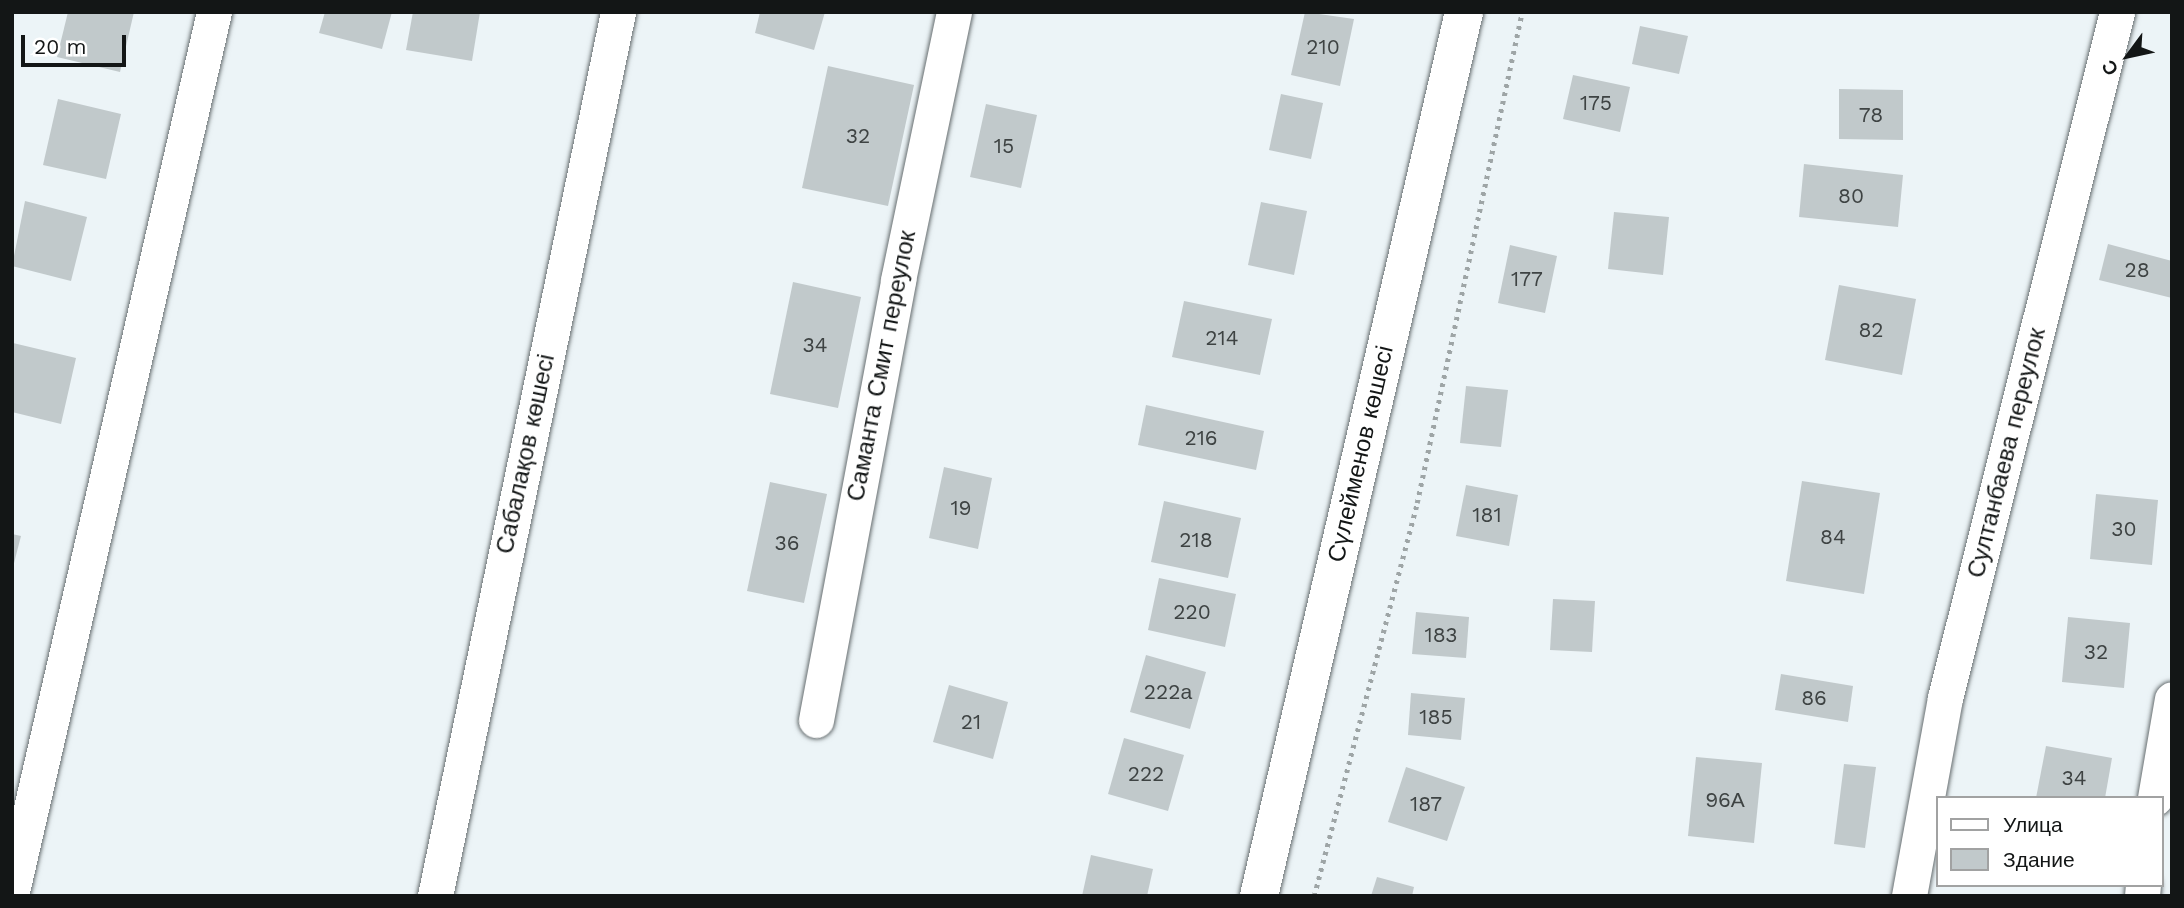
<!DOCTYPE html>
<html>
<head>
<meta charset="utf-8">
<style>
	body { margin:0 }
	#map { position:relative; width:2184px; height:908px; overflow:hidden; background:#ecf4f7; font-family:"Work Sans",sans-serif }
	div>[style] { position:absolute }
	.building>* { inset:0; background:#c1c9cb }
	.path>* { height:4.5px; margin-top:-2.25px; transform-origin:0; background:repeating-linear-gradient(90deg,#9ea5a6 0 3.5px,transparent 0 8.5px) }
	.roads { filter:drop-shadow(0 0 2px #676e70) drop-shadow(0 0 2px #676e70) }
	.minor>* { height:35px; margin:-17.5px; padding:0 17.5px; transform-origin:17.5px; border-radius:17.5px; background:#fff }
	.major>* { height:38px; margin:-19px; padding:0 19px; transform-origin:19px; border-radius:19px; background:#fff }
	span { translate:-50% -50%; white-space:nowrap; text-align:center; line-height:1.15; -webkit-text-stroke:6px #fff; paint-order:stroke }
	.number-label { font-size:21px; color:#3e4343 }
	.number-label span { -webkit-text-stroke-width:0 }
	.street-label { font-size:24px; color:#131616 }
	.frame { position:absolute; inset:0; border:14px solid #131616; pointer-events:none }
	.legend { position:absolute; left:1936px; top:796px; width:228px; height:91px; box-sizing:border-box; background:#fff; border:2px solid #a1a2a2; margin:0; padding:9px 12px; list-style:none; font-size:21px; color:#131616 }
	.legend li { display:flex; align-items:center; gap:14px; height:35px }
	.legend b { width:35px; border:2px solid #a1a2a2 }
	.north { position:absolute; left:2093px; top:21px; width:70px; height:70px; -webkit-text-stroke:5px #fff; paint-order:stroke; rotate:237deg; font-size:19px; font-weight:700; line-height:28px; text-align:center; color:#131616 }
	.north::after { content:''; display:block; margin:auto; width:24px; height:32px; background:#131616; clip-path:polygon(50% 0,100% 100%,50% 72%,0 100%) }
	.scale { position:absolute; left:21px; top:35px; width:105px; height:32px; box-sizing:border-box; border:4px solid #131616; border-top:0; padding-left:9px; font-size:21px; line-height:24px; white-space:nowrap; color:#131616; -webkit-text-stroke:5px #fff; paint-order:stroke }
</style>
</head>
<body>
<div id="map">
	<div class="building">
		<i style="clip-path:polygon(68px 12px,134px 12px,120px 72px,57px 57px)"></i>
		<i style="clip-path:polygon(325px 12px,392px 12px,382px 49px,319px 33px)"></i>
		<i style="clip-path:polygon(413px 12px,480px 12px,472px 61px,406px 50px)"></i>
		<i style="clip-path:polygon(760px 12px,825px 12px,814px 50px,755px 33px)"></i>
		<i style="clip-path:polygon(1305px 12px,1354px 19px,1340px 86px,1291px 75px)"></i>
		<i style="clip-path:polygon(1640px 26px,1688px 36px,1679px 74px,1632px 64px)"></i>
		<i style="clip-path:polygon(828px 66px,914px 85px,888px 206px,802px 188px)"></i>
		<i style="clip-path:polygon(1573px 75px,1630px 87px,1620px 132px,1563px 119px)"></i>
		<i style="clip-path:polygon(1839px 89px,1903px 90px,1903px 140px,1839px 139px)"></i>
		<i style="clip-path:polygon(1281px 94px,1323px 103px,1311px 159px,1269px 150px)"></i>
		<i style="clip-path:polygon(58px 99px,121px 114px,106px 179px,43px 165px)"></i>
		<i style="clip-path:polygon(986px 104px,1037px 115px,1021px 188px,970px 177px)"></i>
		<i style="clip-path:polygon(1804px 164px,1903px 175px,1898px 227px,1799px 217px)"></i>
		<i style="clip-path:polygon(25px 201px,87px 217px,71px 281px,12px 266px)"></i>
		<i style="clip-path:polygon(1261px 202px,1307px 211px,1294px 275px,1248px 265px)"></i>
		<i style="clip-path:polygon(1614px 212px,1669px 217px,1663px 275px,1608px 269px)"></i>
		<i style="clip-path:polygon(2108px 244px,2172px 261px,2172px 298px,2099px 280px)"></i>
		<i style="clip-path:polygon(1510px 245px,1557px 256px,1545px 313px,1498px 303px)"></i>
		<i style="clip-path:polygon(793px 282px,861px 297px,838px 408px,770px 394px)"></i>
		<i style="clip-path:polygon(1839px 285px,1916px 299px,1902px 375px,1825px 360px)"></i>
		<i style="clip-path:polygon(1184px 301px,1272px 319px,1260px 375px,1172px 357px)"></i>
		<i style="clip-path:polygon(13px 343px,76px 358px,61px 424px,12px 412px)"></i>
		<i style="clip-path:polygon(1466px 386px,1508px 390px,1501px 447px,1460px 443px)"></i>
		<i style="clip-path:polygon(1146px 405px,1264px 431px,1256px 470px,1138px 445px)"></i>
		<i style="clip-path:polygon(944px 467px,992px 478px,978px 549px,929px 538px)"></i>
		<i style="clip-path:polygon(1802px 481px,1880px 493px,1864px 594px,1786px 581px)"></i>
		<i style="clip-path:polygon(770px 482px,827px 494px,804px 603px,747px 591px)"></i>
		<i style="clip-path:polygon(1466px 485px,1518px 495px,1509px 546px,1456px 536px)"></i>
		<i style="clip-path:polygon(2096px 494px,2158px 500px,2152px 565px,2090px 559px)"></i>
		<i style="clip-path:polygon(1164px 501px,1241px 518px,1228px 578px,1151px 562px)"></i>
		<i style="clip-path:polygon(12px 534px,21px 536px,13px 567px,12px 567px)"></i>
		<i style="clip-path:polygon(1159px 578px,1236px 594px,1225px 647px,1148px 630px)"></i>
		<i style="clip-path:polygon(1553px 599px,1595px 601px,1592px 652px,1550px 650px)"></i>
		<i style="clip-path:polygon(1416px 612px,1469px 617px,1466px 658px,1412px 654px)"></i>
		<i style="clip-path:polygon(2068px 617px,2130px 623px,2124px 688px,2062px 682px)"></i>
		<i style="clip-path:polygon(1146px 655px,1206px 672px,1190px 729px,1130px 712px)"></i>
		<i style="clip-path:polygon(1781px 674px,1853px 686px,1848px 722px,1775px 710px)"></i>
		<i style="clip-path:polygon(949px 685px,1008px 702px,993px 759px,933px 742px)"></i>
		<i style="clip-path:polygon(1411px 693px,1465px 698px,1461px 740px,1408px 735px)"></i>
		<i style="clip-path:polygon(1124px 738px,1184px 755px,1168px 811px,1108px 794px)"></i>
		<i style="clip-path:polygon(2046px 746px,2112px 758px,2105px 798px,2036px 798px)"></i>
		<i style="clip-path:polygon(1696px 757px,1762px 763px,1754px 843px,1688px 836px)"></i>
		<i style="clip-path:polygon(1844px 764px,1876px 767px,1865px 848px,1834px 844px)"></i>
		<i style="clip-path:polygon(1406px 767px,1465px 787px,1447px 841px,1388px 822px)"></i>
		<i style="clip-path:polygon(1091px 855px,1153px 869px,1147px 896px,1082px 896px)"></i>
		<i style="clip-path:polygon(1377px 877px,1414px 887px,1412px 896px,1371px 896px)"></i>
	</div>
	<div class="path">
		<i style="left:1314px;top:896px;width:406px;rotate:-75.3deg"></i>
		<i style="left:1417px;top:503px;width:502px;rotate:-77.93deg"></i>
	</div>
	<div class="roads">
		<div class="minor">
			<i style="left:816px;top:720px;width:448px;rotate:-79.4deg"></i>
			<i style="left:898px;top:280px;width:274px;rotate:-78.2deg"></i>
			<i style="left:2155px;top:798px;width:100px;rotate:-80.3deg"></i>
			<i style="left:12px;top:891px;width:902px;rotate:-77.06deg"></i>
			<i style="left:435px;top:896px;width:903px;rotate:-78.3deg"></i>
			<i style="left:1909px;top:896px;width:201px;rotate:-79.7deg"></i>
			<i style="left:1945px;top:698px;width:707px;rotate:-75.92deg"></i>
			<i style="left:2142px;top:896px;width:11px;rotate:-85deg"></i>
		</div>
		<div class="major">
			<i style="left:1259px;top:896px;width:907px;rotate:-76.94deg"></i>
		</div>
	</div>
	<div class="number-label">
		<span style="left:1323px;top:47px">210</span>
		<span style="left:1596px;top:103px">175</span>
		<span style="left:1871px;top:115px">78</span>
		<span style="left:858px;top:136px">32</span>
		<span style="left:1004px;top:146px">15</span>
		<span style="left:1851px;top:196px">80</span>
		<span style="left:2137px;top:270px">28</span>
		<span style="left:1527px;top:279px">177</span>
		<span style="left:1871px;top:330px">82</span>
		<span style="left:1222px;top:338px">214</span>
		<span style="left:815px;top:345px">34</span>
		<span style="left:1201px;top:438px">216</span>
		<span style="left:961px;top:508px">19</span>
		<span style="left:1487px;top:515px">181</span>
		<span style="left:2124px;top:529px">30</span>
		<span style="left:1833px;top:537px">84</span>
		<span style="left:1196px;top:540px">218</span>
		<span style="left:787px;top:543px">36</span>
		<span style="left:1192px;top:612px">220</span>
		<span style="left:1441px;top:635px">183</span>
		<span style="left:2096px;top:652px">32</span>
		<span style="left:1168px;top:692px">222а</span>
		<span style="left:1814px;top:698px">86</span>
		<span style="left:1436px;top:717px">185</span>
		<span style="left:971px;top:722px">21</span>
		<span style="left:1146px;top:774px">222</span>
		<span style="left:2074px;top:778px">34</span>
		<span style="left:1725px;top:800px">96А</span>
		<span style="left:1426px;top:804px">187</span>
	</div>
	<div class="street-label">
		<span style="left:882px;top:366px;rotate:-79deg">Саманта Смит переулок</span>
		<span style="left:2007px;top:453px;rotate:-76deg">Султанбаева переулок</span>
		<span style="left:526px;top:454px;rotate:-78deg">Сабалақов көшесі</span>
		<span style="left:1361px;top:454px;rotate:-77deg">Сүлейменов көшесі</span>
	</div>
	<div class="frame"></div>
	<ul class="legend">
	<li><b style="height:9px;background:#fff"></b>Улица</li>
	<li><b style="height:19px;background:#c1c9cb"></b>Здание</li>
	</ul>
	<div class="north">С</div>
	<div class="scale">20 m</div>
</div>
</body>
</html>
